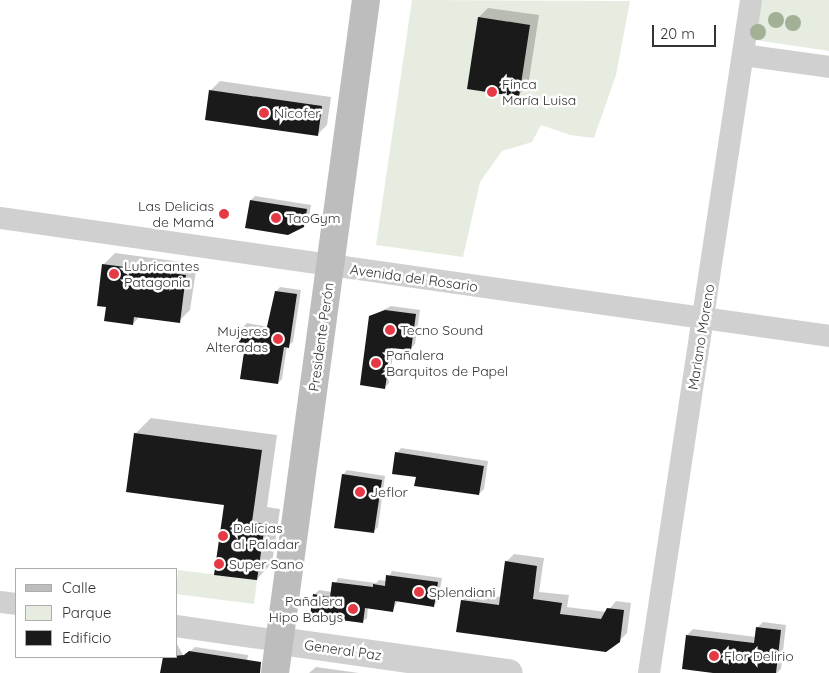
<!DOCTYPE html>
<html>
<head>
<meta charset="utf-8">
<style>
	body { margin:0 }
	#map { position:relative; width:829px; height:673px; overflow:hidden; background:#fff; font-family:Quicksand,sans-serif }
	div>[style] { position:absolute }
	.green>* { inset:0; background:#e6ecdf }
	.shadow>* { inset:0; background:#0003 }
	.building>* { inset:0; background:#1a1a1a }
	.minor>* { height:22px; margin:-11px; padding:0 11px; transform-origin:11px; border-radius:11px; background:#d0d0d0 }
	.tertiary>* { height:28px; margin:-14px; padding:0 14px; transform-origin:14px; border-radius:14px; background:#d0d0d0 }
	.secondary>* { height:28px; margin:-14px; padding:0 14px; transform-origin:14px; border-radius:14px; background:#bdbdbd }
	.trees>* { width:16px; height:16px; margin:-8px; border-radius:50%; background:#a2b095 }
	.dots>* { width:14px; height:14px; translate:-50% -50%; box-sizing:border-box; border:2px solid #fff; border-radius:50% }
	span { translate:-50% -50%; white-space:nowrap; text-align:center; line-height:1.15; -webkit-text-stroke:5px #fff; paint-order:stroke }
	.poi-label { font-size:14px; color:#333 }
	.left { translate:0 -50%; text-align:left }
	.right { translate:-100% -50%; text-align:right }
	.street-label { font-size:14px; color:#333 }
	.legend { position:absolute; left:15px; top:568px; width:162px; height:90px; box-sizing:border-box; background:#fff; border:1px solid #adadad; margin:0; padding:6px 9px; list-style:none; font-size:15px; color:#333 }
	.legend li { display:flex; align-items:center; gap:10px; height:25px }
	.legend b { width:25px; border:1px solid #adadad }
	.scale { position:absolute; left:652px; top:25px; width:64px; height:22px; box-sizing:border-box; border:2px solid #333; border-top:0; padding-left:6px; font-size:15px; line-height:18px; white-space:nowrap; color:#333; -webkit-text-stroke:4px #fff; paint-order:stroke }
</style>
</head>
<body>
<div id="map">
	<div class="green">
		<i style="clip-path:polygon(412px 0,630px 1px,616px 75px,594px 138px,570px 135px,541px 125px,532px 142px,502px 151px,480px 182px,463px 257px,376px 245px)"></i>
		<i style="clip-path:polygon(761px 0,829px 0,829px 51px,756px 40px)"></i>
		<i style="clip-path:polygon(178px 570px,257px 580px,254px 604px,176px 594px)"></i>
	</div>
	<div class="shadow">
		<i style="clip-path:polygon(488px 8px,539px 15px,528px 86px,518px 95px,479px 17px)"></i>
		<i style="clip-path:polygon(220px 81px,331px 97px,327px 125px,318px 134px,210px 91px)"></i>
		<i style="clip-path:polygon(255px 196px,311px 205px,308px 222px,303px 226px,251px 200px)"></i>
		<i style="clip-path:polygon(115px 253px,197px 264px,190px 310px,179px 321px,140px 316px,133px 324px,104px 264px)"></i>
		<i style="clip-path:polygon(280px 287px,301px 290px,293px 342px,287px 346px,282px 379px,278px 383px,246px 351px,242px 328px,247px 323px,268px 327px,276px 292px)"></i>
		<i style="clip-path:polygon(391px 306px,420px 310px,415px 344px,410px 349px,394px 347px,389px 383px,385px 387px,370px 317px)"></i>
		<i style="clip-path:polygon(151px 418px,277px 435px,267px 507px,280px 509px,272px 563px,257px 579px,225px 504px,135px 434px)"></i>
		<i style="clip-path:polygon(401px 448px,488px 461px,484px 489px,479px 494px,417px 476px,397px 453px)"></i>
		<i style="clip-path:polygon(347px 470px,385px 476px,378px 527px,373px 532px,343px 475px)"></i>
		<i style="clip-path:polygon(514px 554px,544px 558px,539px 592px,569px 595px,567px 607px,607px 612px,616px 601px,631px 603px,627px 633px,619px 641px,462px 601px,470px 593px,501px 597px,506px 562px)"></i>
		<i style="clip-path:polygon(392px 571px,442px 578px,438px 601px,433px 606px,398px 600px,393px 610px,368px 607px,367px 618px,362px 622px,314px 595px,319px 590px,332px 592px,338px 578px,376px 583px,379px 580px,387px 581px)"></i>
		<i style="clip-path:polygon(763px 622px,786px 625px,781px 669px,777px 673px,746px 673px,687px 635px,693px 629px,756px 637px,757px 628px)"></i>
		<i style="clip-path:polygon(176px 642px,184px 657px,195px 647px,248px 655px,245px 673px,200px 673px,163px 667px,164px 657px,176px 657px)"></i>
		<i style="clip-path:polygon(316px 667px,359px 673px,309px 673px)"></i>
	</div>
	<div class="building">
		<i style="clip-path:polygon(478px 17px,530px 25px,519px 97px,467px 89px)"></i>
		<i style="clip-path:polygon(209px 90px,322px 106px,318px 136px,205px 120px)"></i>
		<i style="clip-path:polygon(250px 200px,307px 209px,304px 227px,288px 235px,245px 228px)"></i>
		<i style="clip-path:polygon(102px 264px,186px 275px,180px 323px,134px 317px,133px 325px,104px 321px,106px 307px,97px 306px)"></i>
		<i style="clip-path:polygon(275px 291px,297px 294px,289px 348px,284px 347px,278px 384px,240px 379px,244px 352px,238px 351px,241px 327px,266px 331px)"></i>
		<i style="clip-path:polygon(385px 310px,416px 314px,411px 350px,391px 348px,385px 389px,360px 385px,369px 316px)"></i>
		<i style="clip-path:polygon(134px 433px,262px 450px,252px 522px,265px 524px,257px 580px,214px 575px,224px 505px,126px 492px)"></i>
		<i style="clip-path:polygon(395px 452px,484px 466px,479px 495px,414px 486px,416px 477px,392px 474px)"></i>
		<i style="clip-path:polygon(342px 474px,382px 480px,374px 533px,334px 528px)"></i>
		<i style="clip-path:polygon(505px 561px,537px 566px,533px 599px,562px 603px,560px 614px,601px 619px,607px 608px,624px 610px,620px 642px,606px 652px,456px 632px,461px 600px,499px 605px)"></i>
		<i style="clip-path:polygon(386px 575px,438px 582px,434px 607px,395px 601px,393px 612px,365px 608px,363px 623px,310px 616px,313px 594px,330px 597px,332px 582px,373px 587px,373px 584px,385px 586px)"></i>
		<i style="clip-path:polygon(756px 627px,781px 630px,776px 673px,713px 673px,682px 669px,686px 635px,754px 643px)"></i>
		<i style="clip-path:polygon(189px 651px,261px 662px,260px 673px,160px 673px,163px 657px,184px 655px)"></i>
	</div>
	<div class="minor">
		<i style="left:744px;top:55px;width:86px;rotate:8deg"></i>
		<i style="left:0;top:218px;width:837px;rotate:8.1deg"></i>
		<i style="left:0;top:602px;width:16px;rotate:7deg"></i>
		<i style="left:176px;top:626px;width:105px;rotate:8.2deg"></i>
		<i style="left:649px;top:673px;width:681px;rotate:-81.38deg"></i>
	</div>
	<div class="tertiary">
		<i style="left:280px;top:641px;width:231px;rotate:8deg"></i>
	</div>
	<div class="secondary">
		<i style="left:275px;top:673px;width:679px;rotate:-82.3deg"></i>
	</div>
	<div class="trees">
		<i style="left:776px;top:20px"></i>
		<i style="left:793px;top:23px"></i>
		<i style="left:758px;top:32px"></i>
	</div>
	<div class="dots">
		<i style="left:492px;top:92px;background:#e63946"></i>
		<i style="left:264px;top:113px;background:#e63946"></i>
		<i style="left:224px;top:214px;background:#e63946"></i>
		<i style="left:276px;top:218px;background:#e63946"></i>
		<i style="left:114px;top:274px;background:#e63946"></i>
		<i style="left:390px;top:330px;background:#e63946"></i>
		<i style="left:278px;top:339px;background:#e63946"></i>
		<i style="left:376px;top:363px;background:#e63946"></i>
		<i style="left:360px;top:492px;background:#e63946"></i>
		<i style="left:223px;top:536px;background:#e63946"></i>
		<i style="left:219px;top:564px;background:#e63946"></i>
		<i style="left:419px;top:592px;background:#e63946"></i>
		<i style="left:353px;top:609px;background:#e63946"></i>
		<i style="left:714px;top:656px;background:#e63946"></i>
	</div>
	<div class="poi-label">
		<span class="left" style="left:502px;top:92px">Finca<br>María Luisa</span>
		<span class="left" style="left:274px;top:113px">Nicofer</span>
		<span class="right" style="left:214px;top:214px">Las Delicias<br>de Mamá</span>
		<span class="left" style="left:286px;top:218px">TaoGym</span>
		<span class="left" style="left:124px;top:274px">Lubricantes<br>Patagonia</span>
		<span class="left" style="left:400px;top:330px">Tecno Sound</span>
		<span class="right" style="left:268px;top:339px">Mujeres<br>Alteradas</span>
		<span class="left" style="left:386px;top:363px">Pañalera<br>Barquitos de Papel</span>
		<span class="left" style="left:370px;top:492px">Jeflor</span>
		<span class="left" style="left:233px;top:536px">Delicias<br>al Paladar</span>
		<span class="left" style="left:229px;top:564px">Super Sano</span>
		<span class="left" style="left:429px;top:592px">Splendiani</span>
		<span class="right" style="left:343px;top:609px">Pañalera<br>Hipo Babys</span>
		<span class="left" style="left:724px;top:656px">Flor Delirio</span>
	</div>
	<div class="street-label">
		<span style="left:414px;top:278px;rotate:8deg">Avenida del Rosario</span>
		<span style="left:321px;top:337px;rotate:-82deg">Presidente Perón</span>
		<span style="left:701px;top:337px;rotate:-81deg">Mariano Moreno</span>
		<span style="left:343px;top:650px;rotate:8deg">General Paz</span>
	</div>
	<ul class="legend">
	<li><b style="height:6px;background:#bdbdbd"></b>Calle</li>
	<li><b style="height:14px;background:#e6ecdf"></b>Parque</li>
	<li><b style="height:14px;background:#1a1a1a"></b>Edificio</li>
	</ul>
	<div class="scale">20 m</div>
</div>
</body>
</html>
